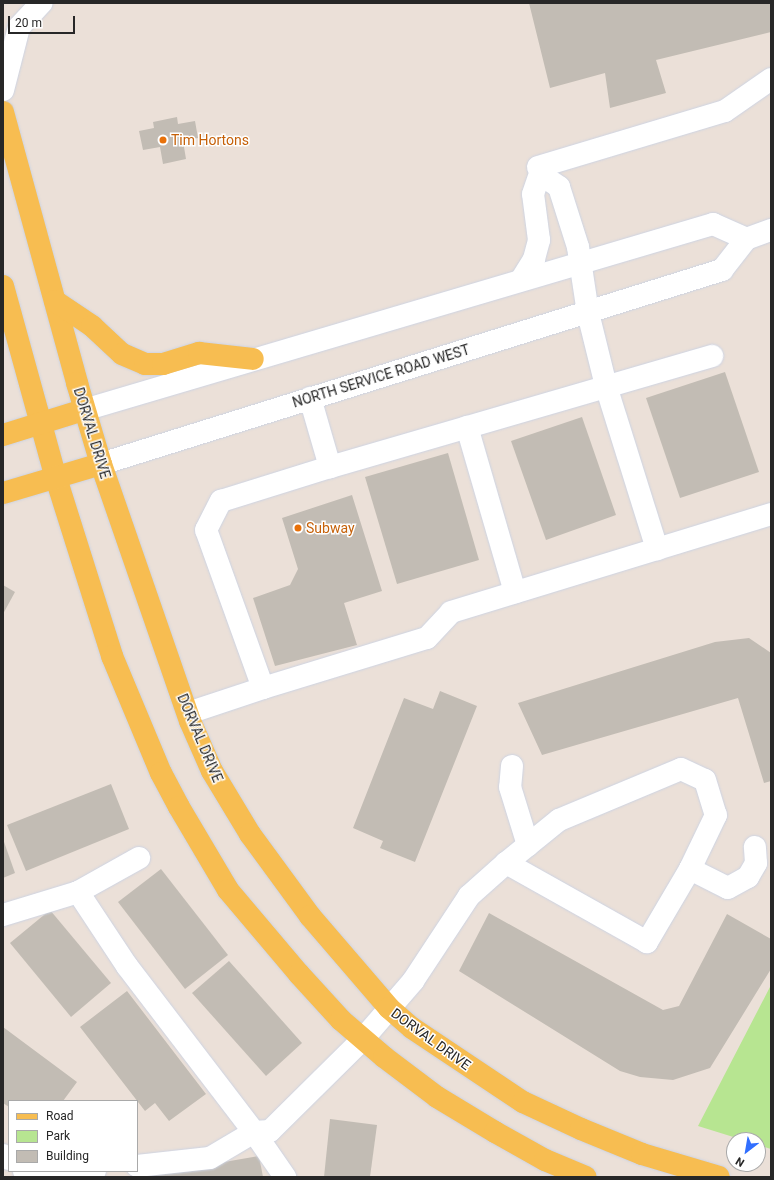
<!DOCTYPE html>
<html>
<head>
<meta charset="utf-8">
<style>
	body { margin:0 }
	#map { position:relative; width:774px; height:1180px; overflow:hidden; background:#ebe0d8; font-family:Roboto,sans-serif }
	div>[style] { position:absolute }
	.green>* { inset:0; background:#b7e591 }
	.building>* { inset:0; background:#c2bcb4 }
	.roads { filter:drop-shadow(0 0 1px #cdd3e2) drop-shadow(0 0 1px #cdd3e2) }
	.minor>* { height:22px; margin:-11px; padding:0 11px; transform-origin:11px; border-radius:11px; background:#fff }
	.major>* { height:22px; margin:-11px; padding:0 11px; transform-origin:11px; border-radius:11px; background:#f7bd51 }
	.dots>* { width:11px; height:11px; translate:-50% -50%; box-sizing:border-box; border:2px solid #fff; border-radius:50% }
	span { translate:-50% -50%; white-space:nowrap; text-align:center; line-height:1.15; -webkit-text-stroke:3px #fff; paint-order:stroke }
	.food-label { font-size:14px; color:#c56008 }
	.left { translate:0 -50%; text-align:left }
	.street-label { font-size:14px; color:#272727 }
	.frame { position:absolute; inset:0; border:4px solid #272727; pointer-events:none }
	.legend { position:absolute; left:8px; top:1100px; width:130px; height:72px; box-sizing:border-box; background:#fff; border:1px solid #a9a9a9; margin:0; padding:5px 7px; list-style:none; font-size:12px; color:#272727 }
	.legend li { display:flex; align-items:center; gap:8px; height:20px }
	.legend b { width:20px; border:1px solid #a9a9a9 }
	.north { position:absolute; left:726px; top:1132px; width:40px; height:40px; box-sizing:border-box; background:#fff; border:1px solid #a9a9a9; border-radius:50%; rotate:211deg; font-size:11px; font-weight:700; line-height:16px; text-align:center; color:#272727 }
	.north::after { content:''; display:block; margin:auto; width:14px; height:18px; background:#316fff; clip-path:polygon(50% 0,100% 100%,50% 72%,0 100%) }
	.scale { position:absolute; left:8px; top:16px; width:67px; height:18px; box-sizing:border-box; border:2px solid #272727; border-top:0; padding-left:5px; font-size:12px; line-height:14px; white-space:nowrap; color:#272727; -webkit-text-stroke:3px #fff; paint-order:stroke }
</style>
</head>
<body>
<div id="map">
	<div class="green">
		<i style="clip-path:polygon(771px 985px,771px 1149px,758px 1145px,758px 1140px,743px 1140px,698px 1126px)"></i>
	</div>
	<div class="building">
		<i style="clip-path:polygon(529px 3px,771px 3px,771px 32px,656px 60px,666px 93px,610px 108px,605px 73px,550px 88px)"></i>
		<i style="clip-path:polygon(177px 117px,178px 124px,195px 121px,198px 138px,183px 141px,186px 159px,163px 164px,160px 147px,143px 150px,139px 131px,154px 128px,153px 122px)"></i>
		<i style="clip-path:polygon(725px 372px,759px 472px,680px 498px,646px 398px)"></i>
		<i style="clip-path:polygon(582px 417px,616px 515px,546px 540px,511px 441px)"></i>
		<i style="clip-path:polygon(448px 453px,479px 560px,397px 584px,365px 477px)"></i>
		<i style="clip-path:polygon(352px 495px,382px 591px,344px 603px,357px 645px,275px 666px,253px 598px,290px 585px,298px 569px,282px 518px)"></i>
		<i style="clip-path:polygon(3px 585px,15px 592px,3px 614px)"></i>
		<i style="clip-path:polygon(749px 638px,771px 653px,771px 781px,764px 783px,738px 698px,542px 755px,518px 703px,715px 642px)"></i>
		<i style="clip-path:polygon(440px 691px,477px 706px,415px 862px,380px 848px,383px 841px,353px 828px,404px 698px,433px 709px)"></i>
		<i style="clip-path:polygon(111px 784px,129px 829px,26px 871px,7px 825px)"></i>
		<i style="clip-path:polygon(3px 839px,15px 873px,3px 878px)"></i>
		<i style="clip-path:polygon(161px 869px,228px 955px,185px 989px,118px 902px)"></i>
		<i style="clip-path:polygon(50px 910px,111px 983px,71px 1017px,10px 943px)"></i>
		<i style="clip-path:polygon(489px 913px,663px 1010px,679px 1006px,727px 914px,771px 939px,771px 969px,710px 1068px,673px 1080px,640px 1077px,620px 1071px,459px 971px)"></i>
		<i style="clip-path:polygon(229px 961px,302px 1043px,266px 1076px,192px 993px)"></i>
		<i style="clip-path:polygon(127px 991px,206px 1094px,169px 1121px,155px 1103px,145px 1111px,80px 1027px)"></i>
		<i style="clip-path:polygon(3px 1027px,77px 1082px,63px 1101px,9px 1101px,9px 1107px,3px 1103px)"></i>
		<i style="clip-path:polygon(330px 1119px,377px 1125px,370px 1177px,324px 1177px)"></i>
		<i style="clip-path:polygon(259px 1156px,263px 1177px,143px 1177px,143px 1176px)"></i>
	</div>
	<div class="roads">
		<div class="minor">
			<i style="left:3px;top:90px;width:65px;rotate:-75.7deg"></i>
			<i style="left:19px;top:27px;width:33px;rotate:-47deg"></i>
			<i style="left:538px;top:167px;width:195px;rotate:-16.7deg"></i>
			<i style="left:725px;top:111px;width:56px;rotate:-34.8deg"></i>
			<i style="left:521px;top:280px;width:25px;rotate:-58deg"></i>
			<i style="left:534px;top:259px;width:20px;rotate:-75deg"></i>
			<i style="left:539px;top:240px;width:46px;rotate:-97.4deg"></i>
			<i style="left:533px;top:194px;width:21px;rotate:-71deg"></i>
			<i style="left:540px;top:174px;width:23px;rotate:34deg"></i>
			<i style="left:559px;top:187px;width:63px;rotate:72.4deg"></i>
			<i style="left:578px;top:247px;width:67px;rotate:81.4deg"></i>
			<i style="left:588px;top:313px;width:75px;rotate:76.1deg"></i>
			<i style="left:606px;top:386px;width:171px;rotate:72.6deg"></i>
			<i style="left:310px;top:398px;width:72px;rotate:73.8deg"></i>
			<i style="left:84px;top:410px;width:656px;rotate:-16.47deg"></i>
			<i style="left:713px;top:224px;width:36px;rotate:24deg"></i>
			<i style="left:467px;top:427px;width:172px;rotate:73.8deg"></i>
			<i style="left:101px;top:464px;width:651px;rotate:-17.35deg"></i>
			<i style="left:722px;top:270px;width:39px;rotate:-52deg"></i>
			<i style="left:746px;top:239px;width:27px;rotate:-20deg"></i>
			<i style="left:263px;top:688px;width:171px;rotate:-17deg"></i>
			<i style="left:427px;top:638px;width:35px;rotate:-47deg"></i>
			<i style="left:451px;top:612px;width:335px;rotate:-17deg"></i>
			<i style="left:188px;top:713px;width:79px;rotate:-18.4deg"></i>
			<i style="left:263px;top:688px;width:168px;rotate:-109.8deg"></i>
			<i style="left:206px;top:530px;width:33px;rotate:-63deg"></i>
			<i style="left:221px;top:501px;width:114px;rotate:-17.3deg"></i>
			<i style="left:330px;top:467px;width:398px;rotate:-16.2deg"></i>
			<i style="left:512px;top:766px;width:21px;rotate:95deg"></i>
			<i style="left:510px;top:787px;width:61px;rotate:72.8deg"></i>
			<i style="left:690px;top:869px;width:42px;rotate:26.6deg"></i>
			<i style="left:728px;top:888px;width:23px;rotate:-29deg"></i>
			<i style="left:748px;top:877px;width:16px;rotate:-60deg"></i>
			<i style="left:756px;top:863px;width:16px;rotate:-94deg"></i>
			<i style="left:78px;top:892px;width:70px;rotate:-29.1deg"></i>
			<i style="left:3px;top:915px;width:78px;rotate:-17deg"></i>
			<i style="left:78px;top:892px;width:89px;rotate:56.5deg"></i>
			<i style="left:127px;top:966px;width:209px;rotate:52.6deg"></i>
			<i style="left:254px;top:1132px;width:55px;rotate:55.4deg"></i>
			<i style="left:3px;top:1155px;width:7px;rotate:34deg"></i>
			<i style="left:137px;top:1166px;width:73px;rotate:-6.3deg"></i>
			<i style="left:210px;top:1158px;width:51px;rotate:-30.6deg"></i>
			<i style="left:254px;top:1132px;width:16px;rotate:-4deg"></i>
			<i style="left:270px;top:1131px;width:131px;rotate:-44.7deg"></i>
			<i style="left:363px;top:1039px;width:77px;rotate:-49.2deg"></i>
			<i style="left:413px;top:981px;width:102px;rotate:-56.6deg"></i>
			<i style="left:469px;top:896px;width:50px;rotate:-41.7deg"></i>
			<i style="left:506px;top:863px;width:68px;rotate:-39.1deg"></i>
			<i style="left:559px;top:820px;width:132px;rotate:-22.7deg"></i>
			<i style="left:681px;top:769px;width:26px;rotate:25deg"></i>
			<i style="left:705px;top:780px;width:37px;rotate:73deg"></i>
			<i style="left:716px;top:815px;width:60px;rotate:115.7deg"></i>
			<i style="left:690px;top:869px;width:85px;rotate:120.5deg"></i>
			<i style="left:647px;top:942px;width:162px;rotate:-150.7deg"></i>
			<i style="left:24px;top:1171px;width:3px;rotate:45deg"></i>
			<i style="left:26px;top:1173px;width:52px"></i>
			<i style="left:78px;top:1173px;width:17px;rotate:-7deg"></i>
		</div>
		<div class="major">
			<i style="left:3px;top:112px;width:281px;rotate:74.7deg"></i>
			<i style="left:77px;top:383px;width:84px;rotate:73.5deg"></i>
			<i style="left:101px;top:464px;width:272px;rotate:70.9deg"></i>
			<i style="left:190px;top:721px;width:55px;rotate:66.3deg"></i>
			<i style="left:212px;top:771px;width:74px;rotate:58.9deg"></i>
			<i style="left:250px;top:834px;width:102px;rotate:53.8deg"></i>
			<i style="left:310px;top:916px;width:121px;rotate:49.3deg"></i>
			<i style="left:389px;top:1008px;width:30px;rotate:41deg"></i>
			<i style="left:412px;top:1028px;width:133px;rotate:33.7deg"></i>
			<i style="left:523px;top:1102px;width:64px;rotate:25deg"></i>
			<i style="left:581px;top:1129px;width:66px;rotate:22.3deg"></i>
			<i style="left:642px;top:1154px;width:80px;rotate:16.6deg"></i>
			<i style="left:3px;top:286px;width:199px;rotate:74.6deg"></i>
			<i style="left:56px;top:478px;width:187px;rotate:72.5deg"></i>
			<i style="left:112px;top:656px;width:127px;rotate:67.3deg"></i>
			<i style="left:161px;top:773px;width:38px;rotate:62deg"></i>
			<i style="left:179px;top:807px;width:96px;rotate:59.4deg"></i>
			<i style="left:228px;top:890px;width:110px;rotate:49.8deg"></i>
			<i style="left:299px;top:974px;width:62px;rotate:47.6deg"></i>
			<i style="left:341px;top:1020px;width:57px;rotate:40.7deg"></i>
			<i style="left:384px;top:1057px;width:66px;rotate:37deg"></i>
			<i style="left:437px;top:1097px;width:68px;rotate:31.1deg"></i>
			<i style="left:495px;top:1132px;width:57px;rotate:29.2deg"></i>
			<i style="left:545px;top:1160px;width:44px;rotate:22.5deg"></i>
			<i style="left:55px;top:301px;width:45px;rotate:34deg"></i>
			<i style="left:92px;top:326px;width:41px;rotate:43deg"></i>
			<i style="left:122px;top:354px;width:25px;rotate:23deg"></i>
			<i style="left:145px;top:364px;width:18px"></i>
			<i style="left:163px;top:364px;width:38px;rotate:-17deg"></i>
			<i style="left:199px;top:353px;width:54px;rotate:6.3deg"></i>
			<i style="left:3px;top:435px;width:85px;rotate:-17.2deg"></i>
			<i style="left:3px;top:493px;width:102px;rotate:-16.5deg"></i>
		</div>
	</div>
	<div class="dots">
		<i style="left:163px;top:140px;background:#e8710a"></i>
		<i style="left:298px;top:528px;background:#e8710a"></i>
	</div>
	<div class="food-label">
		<span class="left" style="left:171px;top:140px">Tim Hortons</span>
		<span class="left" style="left:306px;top:528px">Subway</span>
	</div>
	<div class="street-label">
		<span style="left:381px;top:376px;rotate:-17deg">NORTH SERVICE ROAD WEST</span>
		<span style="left:92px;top:433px;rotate:73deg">DORVAL DRIVE</span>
		<span style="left:200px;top:738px;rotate:67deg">DORVAL DRIVE</span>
		<span style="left:431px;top:1039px;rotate:36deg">DORVAL DRIVE</span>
	</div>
	<div class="frame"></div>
	<ul class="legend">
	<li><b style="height:5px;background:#f7bd51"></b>Road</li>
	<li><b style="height:11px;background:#b7e591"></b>Park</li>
	<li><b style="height:11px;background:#c2bcb4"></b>Building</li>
	</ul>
	<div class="north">N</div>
	<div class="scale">20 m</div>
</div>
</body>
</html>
